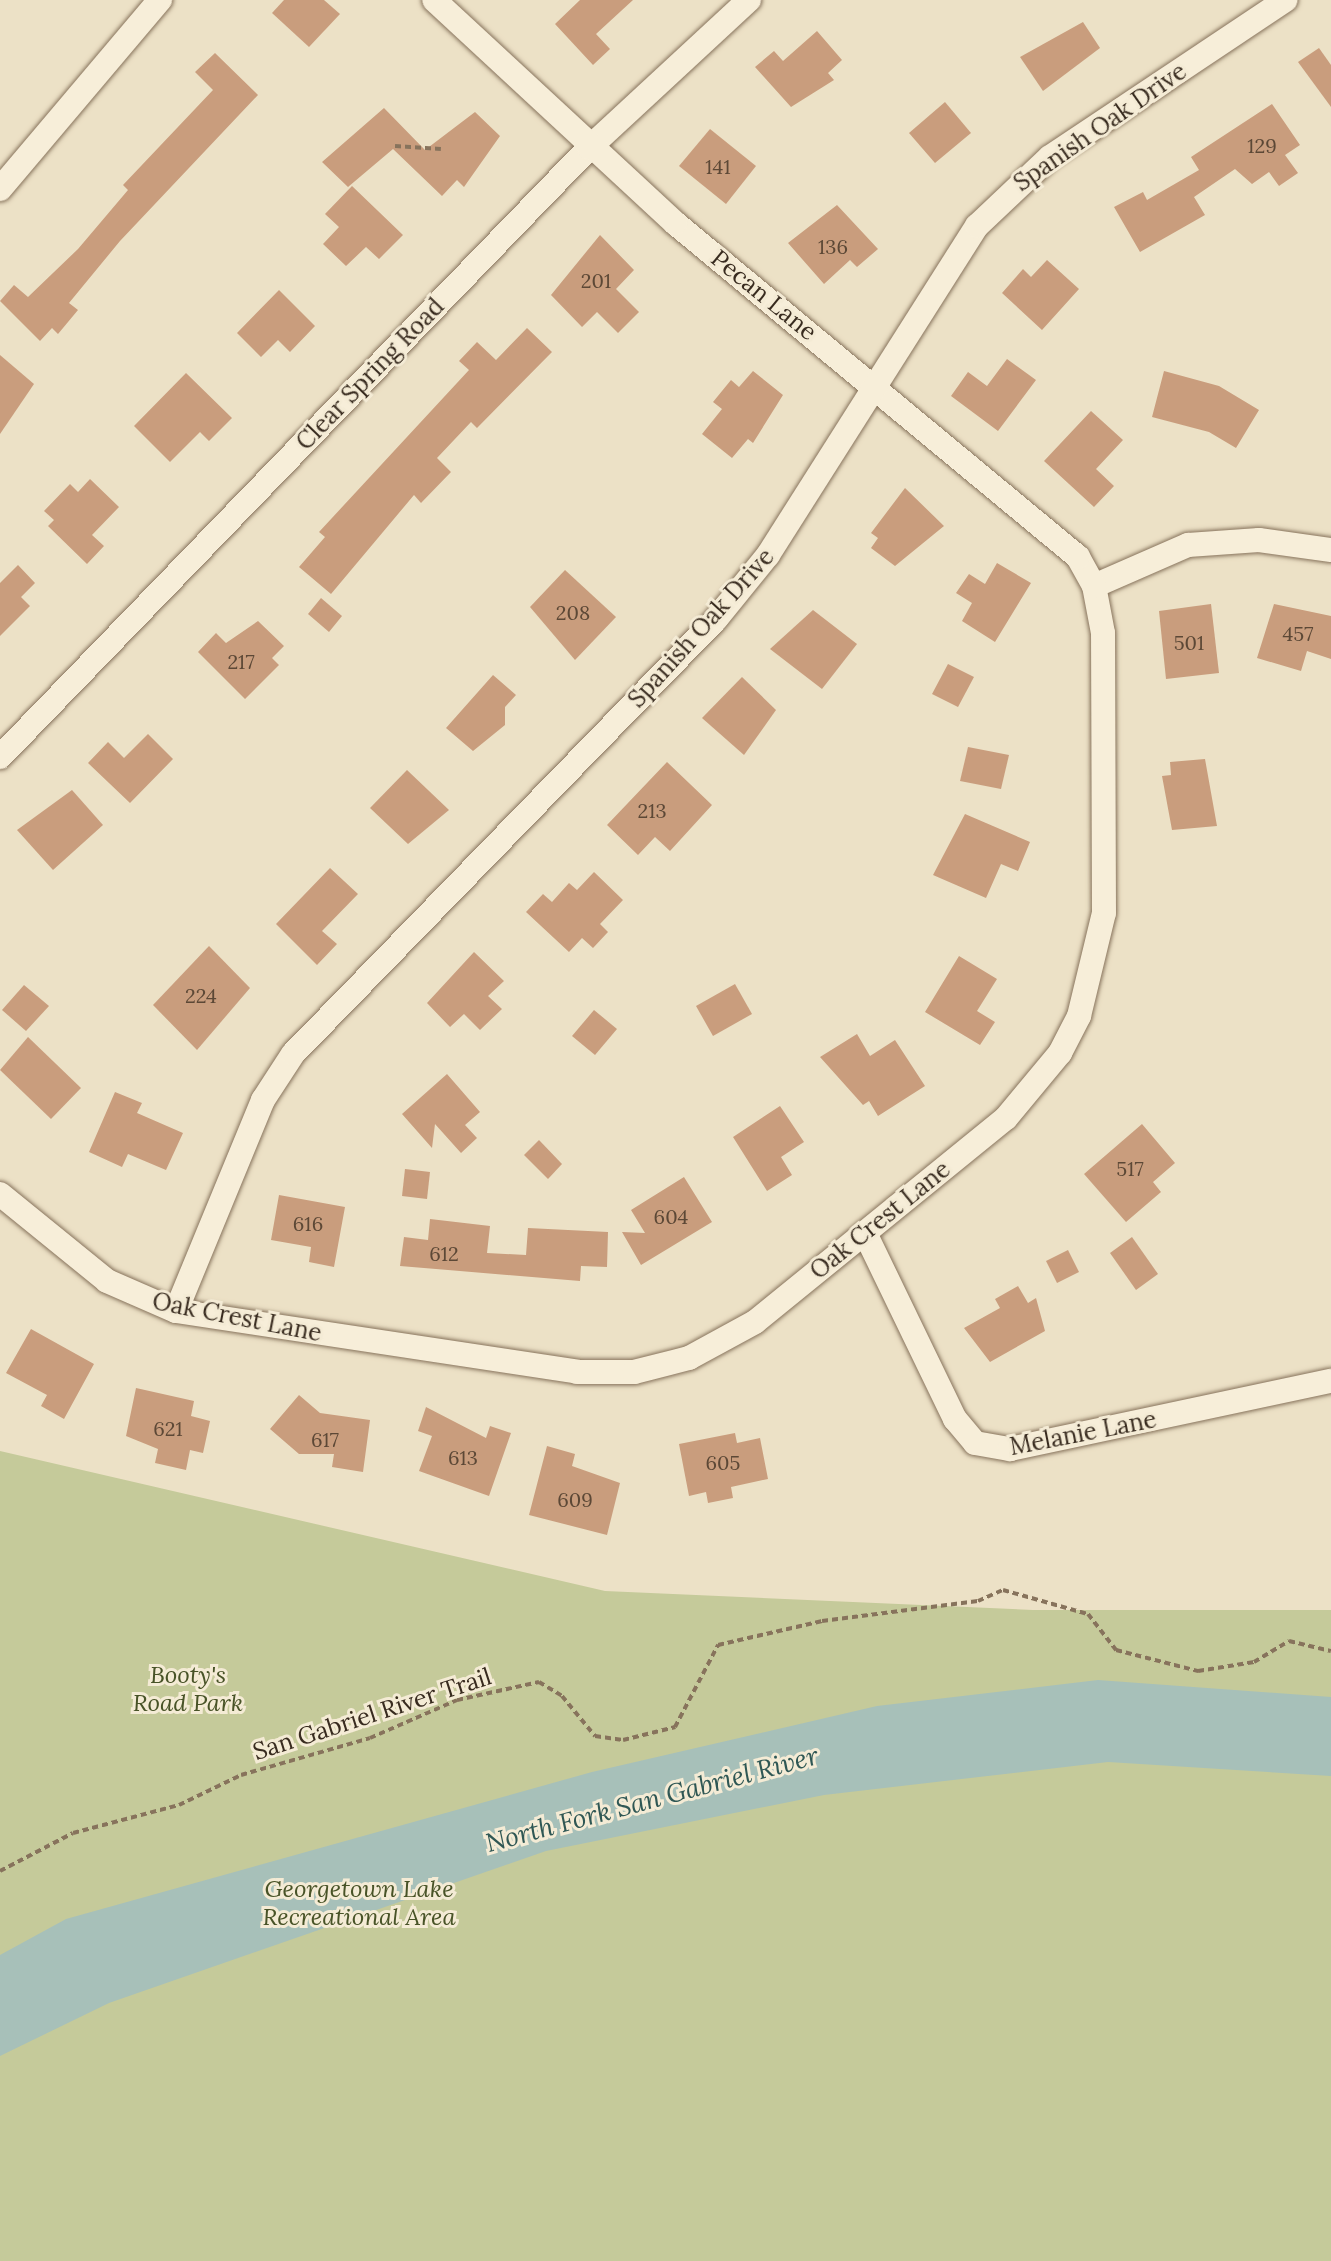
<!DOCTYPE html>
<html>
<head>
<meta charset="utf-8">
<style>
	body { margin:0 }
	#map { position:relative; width:1331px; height:2261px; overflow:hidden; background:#ece1c6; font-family:Lora,serif }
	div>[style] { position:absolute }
	.green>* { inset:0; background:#c5ca9a }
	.water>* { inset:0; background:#a7c0b9 }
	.building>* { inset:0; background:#c99d7d }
	.path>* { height:4px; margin-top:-2px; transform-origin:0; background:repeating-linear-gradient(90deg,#87735c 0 6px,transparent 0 10px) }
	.roads { filter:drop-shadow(0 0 2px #87735c) drop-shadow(0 0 2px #87735c) }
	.minor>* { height:24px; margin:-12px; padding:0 12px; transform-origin:12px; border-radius:12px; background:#f7eed9 }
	span { translate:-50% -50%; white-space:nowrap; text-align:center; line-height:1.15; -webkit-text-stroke:6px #f4ebd5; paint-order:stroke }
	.number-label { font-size:20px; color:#5c4836 }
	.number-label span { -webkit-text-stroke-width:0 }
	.street-label { font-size:24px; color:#382b1f }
	.park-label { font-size:24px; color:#485327; font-style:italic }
	.water-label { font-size:26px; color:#2f5754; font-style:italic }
</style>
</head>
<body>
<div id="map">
	<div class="green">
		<i style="clip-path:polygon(0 1451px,605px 1591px,1033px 1610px,1331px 1610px,1331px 2261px,0 2261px)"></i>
	</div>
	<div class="water">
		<i style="clip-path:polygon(1098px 1680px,1331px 1697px,1331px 1776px,1108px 1762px,824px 1795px,546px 1851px,109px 2003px,0 2056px,0 1955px,66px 1919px,592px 1772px,877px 1706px)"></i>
	</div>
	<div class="building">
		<i style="clip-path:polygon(284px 0,324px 0,340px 14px,309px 47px,272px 13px)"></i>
		<i style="clip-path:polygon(580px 0,633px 0,596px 34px,610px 49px,593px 65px,555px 24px)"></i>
		<i style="clip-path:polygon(1083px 22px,1100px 48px,1043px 91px,1020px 57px)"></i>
		<i style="clip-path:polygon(817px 31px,842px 60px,828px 73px,834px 80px,791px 107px,755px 67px,774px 51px,783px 61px)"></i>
		<i style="clip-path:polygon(1319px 48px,1331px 65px,1331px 107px,1298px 62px)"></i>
		<i style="clip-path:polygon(215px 53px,258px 95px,120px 241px,69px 303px,78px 310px,58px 334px,52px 328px,40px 341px,0 301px,14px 285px,28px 297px,78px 249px,128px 190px,123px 185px,213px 90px,195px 72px)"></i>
		<i style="clip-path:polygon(945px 102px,971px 133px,935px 163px,909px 133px)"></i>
		<i style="clip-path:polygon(1272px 104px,1300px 145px,1285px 155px,1298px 173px,1279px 186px,1269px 172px,1252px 184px,1235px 169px,1194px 197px,1205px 215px,1140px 252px,1114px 207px,1143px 192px,1147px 200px,1199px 170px,1191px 157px)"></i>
		<i style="clip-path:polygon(384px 108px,425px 150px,475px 112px,500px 136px,464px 187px,457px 180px,442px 196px,393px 149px,348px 187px,322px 162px)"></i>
		<i style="clip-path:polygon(710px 129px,756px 166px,726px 204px,679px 166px)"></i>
		<i style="clip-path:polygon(352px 186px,403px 235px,379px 259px,366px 247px,346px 266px,323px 244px,339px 227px,325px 214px)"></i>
		<i style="clip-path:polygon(837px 205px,878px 249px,857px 267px,850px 260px,824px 284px,788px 243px)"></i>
		<i style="clip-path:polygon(600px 235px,634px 270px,616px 289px,639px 312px,618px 333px,597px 312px,582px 327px,551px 295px)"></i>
		<i style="clip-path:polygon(1047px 260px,1079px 289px,1042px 330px,1002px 293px,1023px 269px,1031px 277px)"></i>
		<i style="clip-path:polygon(279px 290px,315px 326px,290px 352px,278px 340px,261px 357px,237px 333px)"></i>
		<i style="clip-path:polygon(527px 328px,552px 352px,477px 428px,471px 422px,437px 458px,451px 472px,421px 503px,414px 495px,331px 594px,299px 567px,325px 537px,319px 532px,469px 370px,459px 361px,477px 342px,496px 360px)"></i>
		<i style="clip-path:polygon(0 355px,34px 384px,0 434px)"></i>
		<i style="clip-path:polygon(1007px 359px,1036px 380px,998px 431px,951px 396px,968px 372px,987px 386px)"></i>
		<i style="clip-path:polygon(753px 371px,783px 395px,753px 443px,748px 439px,732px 458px,702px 434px,722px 409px,713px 402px,731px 380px,739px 387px)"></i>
		<i style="clip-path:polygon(1164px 371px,1219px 386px,1259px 410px,1236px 448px,1209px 432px,1152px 417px)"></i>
		<i style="clip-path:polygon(186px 373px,232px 418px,209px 441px,200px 432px,170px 462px,134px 426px)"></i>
		<i style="clip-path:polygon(1091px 411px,1123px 440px,1096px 469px,1114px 486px,1094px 507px,1044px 461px)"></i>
		<i style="clip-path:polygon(90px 479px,119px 507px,92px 535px,104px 546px,87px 564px,48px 526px,54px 520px,44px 511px,70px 484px,78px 492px)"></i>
		<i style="clip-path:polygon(905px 488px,944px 526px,895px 566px,871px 548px,878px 538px,871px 533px)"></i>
		<i style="clip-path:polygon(997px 563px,1031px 583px,995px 642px,962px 621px,972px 603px,956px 593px,969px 574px,985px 584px)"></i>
		<i style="clip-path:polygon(18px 565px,35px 583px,21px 597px,30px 606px,0 636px,0 583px)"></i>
		<i style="clip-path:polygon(565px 570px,616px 617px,575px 660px,530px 607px)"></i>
		<i style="clip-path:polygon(321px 598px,342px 616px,329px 632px,308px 614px)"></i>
		<i style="clip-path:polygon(1211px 604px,1219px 673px,1166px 679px,1159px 611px)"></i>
		<i style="clip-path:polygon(1274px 604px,1331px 616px,1331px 659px,1307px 651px,1301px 671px,1257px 658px)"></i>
		<i style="clip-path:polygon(813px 610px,857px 644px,822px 689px,770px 649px)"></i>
		<i style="clip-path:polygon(258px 621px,284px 646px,272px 658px,279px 665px,245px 699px,198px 652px,216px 633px,226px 643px)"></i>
		<i style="clip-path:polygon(948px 664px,974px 677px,958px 707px,932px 694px)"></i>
		<i style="clip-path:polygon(493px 675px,516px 695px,505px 707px,505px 725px,473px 751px,446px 728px)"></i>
		<i style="clip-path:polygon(742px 677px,776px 710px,744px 755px,702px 718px)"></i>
		<i style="clip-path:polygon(148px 734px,173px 759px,130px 803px,88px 763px,108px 742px,124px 758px)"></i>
		<i style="clip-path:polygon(968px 747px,1009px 755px,1001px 789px,960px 781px)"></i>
		<i style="clip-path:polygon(1205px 759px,1217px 826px,1172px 830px,1162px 776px,1171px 775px,1170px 762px)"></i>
		<i style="clip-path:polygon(667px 762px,712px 805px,670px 851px,655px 837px,638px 855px,607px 825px)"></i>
		<i style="clip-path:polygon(407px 770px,449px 810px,408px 844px,370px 808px)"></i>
		<i style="clip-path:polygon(72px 790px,103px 825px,53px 870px,17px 830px)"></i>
		<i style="clip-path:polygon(965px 814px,1030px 842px,1018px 871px,1001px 864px,986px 898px,933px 875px)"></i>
		<i style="clip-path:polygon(330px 868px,358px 894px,322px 931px,337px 944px,317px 965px,276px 924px)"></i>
		<i style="clip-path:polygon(594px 872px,623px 900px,600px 924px,608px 932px,593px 948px,582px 938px,569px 952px,526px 912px,543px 894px,552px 902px,569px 883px,577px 890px)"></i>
		<i style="clip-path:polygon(209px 946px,250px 988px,197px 1050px,153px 1005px)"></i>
		<i style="clip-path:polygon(474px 952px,504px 981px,488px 996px,502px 1009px,480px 1030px,464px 1014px,450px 1027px,427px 1003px)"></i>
		<i style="clip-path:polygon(959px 956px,997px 979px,977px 1011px,995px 1022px,980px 1045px,925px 1012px)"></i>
		<i style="clip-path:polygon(735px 984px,752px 1014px,713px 1036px,696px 1006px)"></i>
		<i style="clip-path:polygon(24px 985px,49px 1006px,26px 1031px,2px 1010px)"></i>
		<i style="clip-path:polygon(594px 1010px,617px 1029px,595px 1055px,572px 1036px)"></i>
		<i style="clip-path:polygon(857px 1034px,870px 1056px,895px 1040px,925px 1086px,878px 1116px,869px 1101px,863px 1105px,820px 1057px)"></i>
		<i style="clip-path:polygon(28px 1037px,81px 1088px,51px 1119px,0 1070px)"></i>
		<i style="clip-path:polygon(447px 1074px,480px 1112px,465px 1125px,477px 1138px,461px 1153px,435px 1124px,432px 1148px,402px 1114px)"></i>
		<i style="clip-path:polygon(115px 1092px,142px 1103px,137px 1113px,183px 1133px,166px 1170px,128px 1154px,122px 1167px,89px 1152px)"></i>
		<i style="clip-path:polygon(780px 1106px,804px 1142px,781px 1157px,792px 1175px,767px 1191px,733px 1137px)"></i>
		<i style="clip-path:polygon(1142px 1124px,1175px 1163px,1153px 1182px,1161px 1192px,1126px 1222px,1084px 1174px)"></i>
		<i style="clip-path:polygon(539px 1140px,562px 1164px,548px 1179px,524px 1155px)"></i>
		<i style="clip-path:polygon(405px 1169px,430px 1172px,427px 1199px,402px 1196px)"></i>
		<i style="clip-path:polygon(684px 1177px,712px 1222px,641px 1265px,622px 1232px,645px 1233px,631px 1210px)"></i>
		<i style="clip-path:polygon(279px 1195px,345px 1207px,334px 1267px,309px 1262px,311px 1247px,271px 1240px)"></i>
		<i style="clip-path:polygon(430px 1219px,490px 1226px,487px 1253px,526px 1255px,528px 1228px,608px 1232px,607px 1267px,581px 1266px,580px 1281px,400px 1266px,404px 1237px,428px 1240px)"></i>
		<i style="clip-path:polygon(1132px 1237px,1158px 1274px,1136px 1290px,1110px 1253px)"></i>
		<i style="clip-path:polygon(1068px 1250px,1079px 1272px,1057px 1283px,1046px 1261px)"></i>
		<i style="clip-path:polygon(1018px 1286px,1028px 1303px,1036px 1298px,1045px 1331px,990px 1362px,964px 1328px,1000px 1308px,995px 1299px)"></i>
		<i style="clip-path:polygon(31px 1329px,94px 1364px,64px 1419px,41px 1406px,47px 1395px,6px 1373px)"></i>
		<i style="clip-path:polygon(136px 1388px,194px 1401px,191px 1416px,210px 1421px,203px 1453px,190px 1450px,186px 1470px,155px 1463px,158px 1449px,126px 1436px)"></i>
		<i style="clip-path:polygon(299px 1395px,320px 1413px,370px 1420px,363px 1472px,332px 1467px,334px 1454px,299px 1454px,270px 1429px)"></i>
		<i style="clip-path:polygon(426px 1407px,486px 1438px,490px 1426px,511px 1433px,489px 1496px,419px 1471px,432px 1436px,418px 1431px)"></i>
		<i style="clip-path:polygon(735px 1433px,737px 1443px,760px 1438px,768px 1479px,731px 1487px,733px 1498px,708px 1503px,706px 1492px,689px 1496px,679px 1444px)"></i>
		<i style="clip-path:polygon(547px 1446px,575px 1454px,572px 1466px,620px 1483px,607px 1535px,529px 1515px)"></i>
	</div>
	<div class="path">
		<i style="left:395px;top:146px;width:46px;rotate:3.7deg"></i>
		<i style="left:0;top:1871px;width:82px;rotate:-27.5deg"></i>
		<i style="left:73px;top:1833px;width:110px;rotate:-14.8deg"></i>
		<i style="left:179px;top:1805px;width:69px;rotate:-25.8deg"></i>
		<i style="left:241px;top:1775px;width:134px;rotate:-16deg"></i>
		<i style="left:370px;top:1738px;width:95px;rotate:-23.6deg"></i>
		<i style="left:457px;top:1700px;width:84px;rotate:-12.4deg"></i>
		<i style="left:539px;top:1682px;width:27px;rotate:31deg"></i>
		<i style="left:562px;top:1696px;width:52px;rotate:50.5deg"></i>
		<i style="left:595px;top:1736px;width:28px;rotate:8deg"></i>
		<i style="left:623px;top:1740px;width:54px;rotate:-14deg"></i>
		<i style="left:675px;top:1727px;width:93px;rotate:-62.3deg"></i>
		<i style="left:718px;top:1645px;width:107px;rotate:-13deg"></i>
		<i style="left:822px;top:1621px;width:157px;rotate:-7.3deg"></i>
		<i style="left:978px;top:1601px;width:27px;rotate:-24deg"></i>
		<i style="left:1003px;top:1590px;width:88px;rotate:15.8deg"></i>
		<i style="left:1088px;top:1614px;width:46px;rotate:52.1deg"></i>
		<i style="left:1116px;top:1650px;width:85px;rotate:14.4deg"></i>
		<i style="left:1198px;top:1671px;width:57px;rotate:-9.1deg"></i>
		<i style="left:1254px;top:1662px;width:41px;rotate:-31deg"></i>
		<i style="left:1289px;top:1641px;width:43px;rotate:13.4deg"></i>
	</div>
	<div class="roads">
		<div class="minor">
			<i style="left:0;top:189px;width:248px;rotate:-49.8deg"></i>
			<i style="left:1094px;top:586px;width:103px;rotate:-23.6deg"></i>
			<i style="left:1188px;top:545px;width:71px;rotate:-4deg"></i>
			<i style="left:1259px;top:540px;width:73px;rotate:7.9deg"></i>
			<i style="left:0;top:757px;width:847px;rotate:-45.96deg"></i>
			<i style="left:589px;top:148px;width:218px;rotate:-42.8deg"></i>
			<i style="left:0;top:1194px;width:138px;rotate:39.1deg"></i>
			<i style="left:107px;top:1281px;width:75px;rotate:23.5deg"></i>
			<i style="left:176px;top:1311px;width:406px;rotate:8.6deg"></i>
			<i style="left:577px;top:1372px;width:57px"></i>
			<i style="left:634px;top:1372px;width:57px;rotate:-14.3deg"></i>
			<i style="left:689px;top:1358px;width:75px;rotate:-28.6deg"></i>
			<i style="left:755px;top:1322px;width:323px;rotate:-39.1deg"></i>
			<i style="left:1006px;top:1118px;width:85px;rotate:-50.3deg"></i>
			<i style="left:1060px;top:1053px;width:42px;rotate:-62.8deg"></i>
			<i style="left:1079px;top:1016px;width:106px;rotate:-76.4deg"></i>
			<i style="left:1104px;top:913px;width:280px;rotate:-90.2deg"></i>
			<i style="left:1103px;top:633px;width:48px;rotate:-100.8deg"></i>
			<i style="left:1094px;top:586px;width:33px;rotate:-119deg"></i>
			<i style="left:1078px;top:557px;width:523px;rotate:-140.35deg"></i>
			<i style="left:675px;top:223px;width:328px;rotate:-137.2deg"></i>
			<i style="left:865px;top:1233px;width:207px;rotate:64.2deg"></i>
			<i style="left:955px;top:1419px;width:31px;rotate:50deg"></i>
			<i style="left:975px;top:1443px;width:36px;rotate:10deg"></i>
			<i style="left:1010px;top:1449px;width:328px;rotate:-12deg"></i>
			<i style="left:176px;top:1311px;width:228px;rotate:-67.6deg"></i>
			<i style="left:263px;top:1100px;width:55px;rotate:-56.9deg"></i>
			<i style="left:293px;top:1054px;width:607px;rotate:-45.8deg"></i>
			<i style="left:716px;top:619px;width:82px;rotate:-50.9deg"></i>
			<i style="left:768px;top:555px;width:390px;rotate:-57.6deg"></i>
			<i style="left:977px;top:226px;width:100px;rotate:-43.4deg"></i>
			<i style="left:1050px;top:157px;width:283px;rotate:-33.7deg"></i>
		</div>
	</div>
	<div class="number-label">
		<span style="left:1262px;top:145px">129</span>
		<span style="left:718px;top:166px">141</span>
		<span style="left:833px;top:246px">136</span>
		<span style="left:596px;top:280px">201</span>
		<span style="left:573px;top:612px">208</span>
		<span style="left:1298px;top:633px">457</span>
		<span style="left:1189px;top:642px">501</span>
		<span style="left:241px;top:661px">217</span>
		<span style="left:652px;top:810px">213</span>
		<span style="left:201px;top:995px">224</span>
		<span style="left:1130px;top:1168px">517</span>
		<span style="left:671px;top:1216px">604</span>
		<span style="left:308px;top:1223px">616</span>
		<span style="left:444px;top:1253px">612</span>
		<span style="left:168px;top:1428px">621</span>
		<span style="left:325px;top:1439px">617</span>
		<span style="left:463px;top:1457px">613</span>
		<span style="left:723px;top:1462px">605</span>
		<span style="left:575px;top:1499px">609</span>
	</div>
	<div class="street-label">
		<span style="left:1100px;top:127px;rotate:-35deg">Spanish Oak Drive</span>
		<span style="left:764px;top:295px;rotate:39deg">Pecan Lane</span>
		<span style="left:370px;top:374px;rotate:-46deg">Clear Spring Road</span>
		<span style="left:701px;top:628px;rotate:-48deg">Spanish Oak Drive</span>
		<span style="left:880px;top:1220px;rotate:-39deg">Oak Crest Lane</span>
		<span style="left:237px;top:1317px;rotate:11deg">Oak Crest Lane</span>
		<span style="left:1083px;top:1433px;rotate:-11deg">Melanie Lane</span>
		<span style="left:372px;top:1714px;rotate:-18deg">San Gabriel River Trail</span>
	</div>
	<div class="park-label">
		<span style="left:188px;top:1689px">Booty's<br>Road Park</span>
		<span style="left:359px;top:1903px">Georgetown Lake<br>Recreational Area</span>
	</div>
	<div class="water-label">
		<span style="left:652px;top:1799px;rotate:-15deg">North Fork San Gabriel River</span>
	</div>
</div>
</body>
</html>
